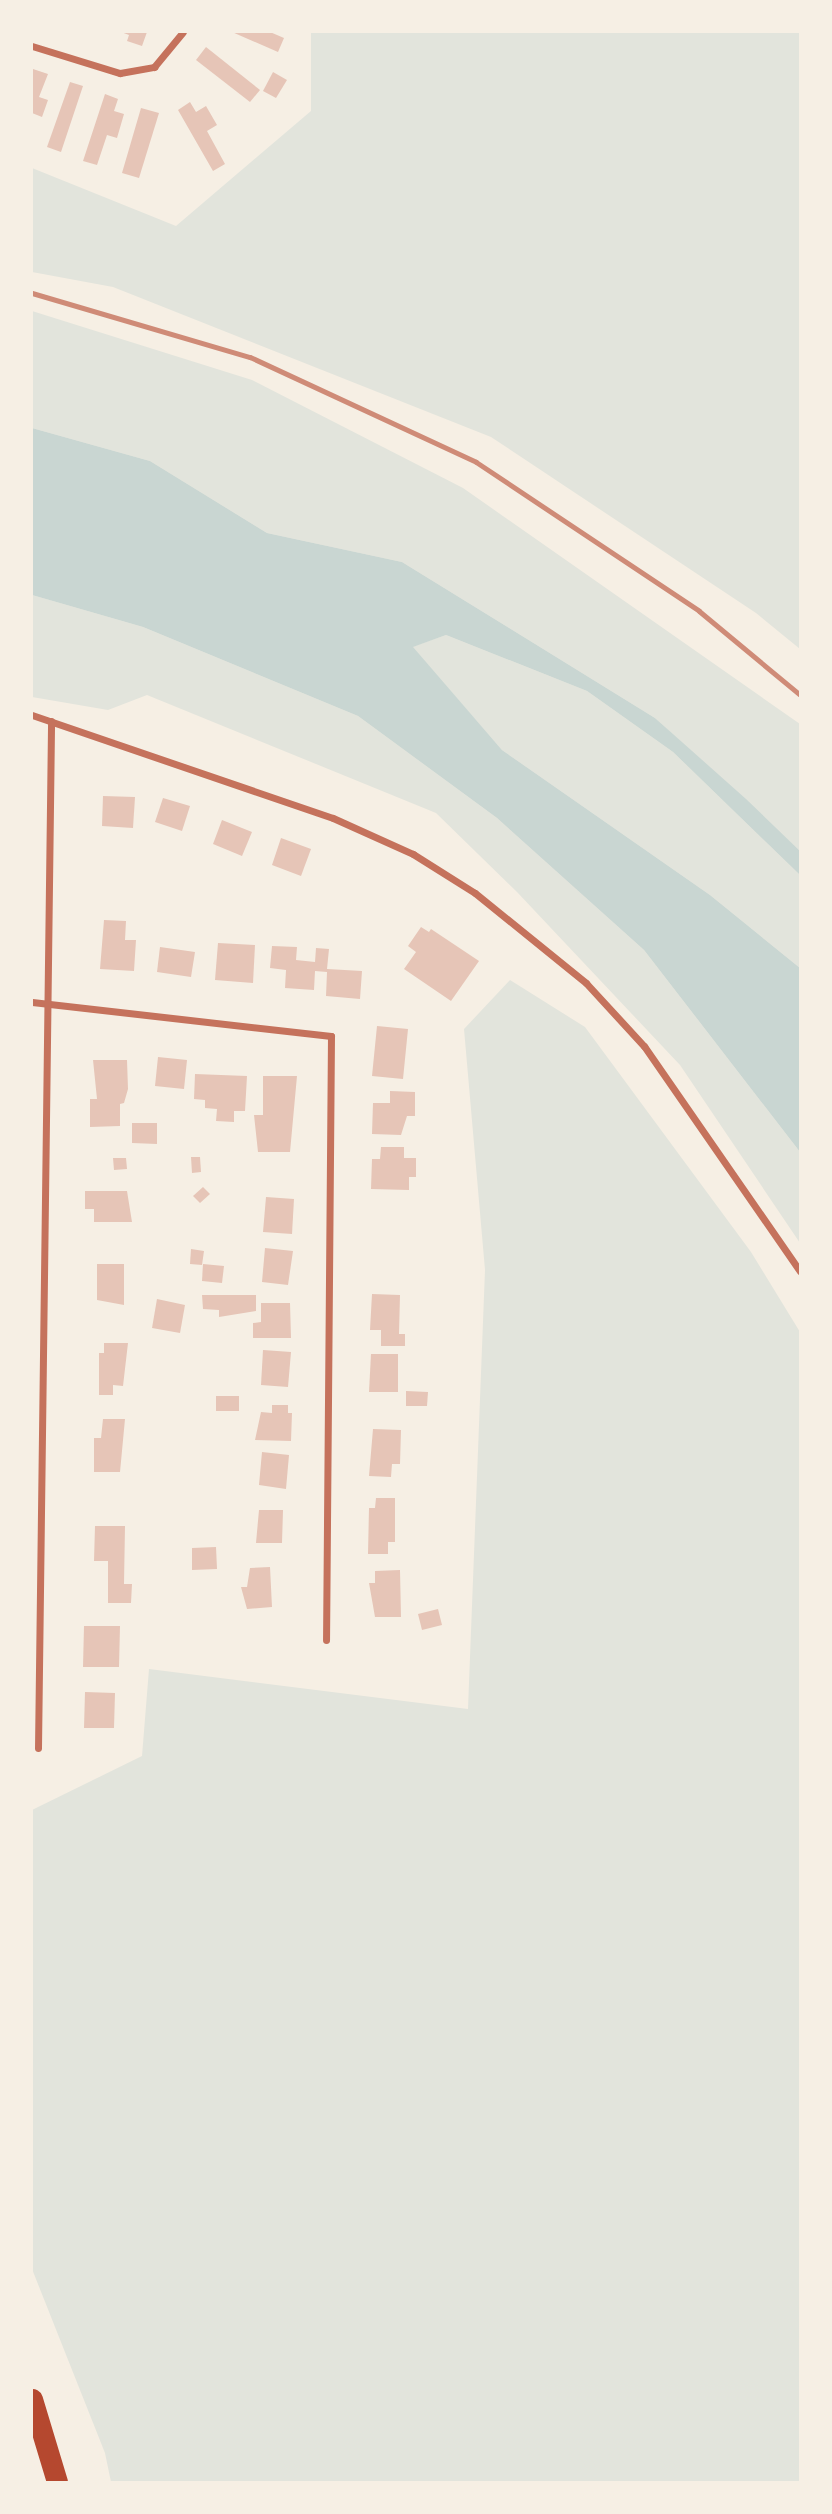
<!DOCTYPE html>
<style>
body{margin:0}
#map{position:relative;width:832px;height:2514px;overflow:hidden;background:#f6efe4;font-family:"Roboto Serif",serif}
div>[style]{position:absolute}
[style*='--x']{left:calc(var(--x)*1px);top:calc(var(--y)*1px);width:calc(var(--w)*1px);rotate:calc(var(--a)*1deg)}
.green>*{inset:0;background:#e2e4dc}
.water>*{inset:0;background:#c9d6d2}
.building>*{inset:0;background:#e6c5b7}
.minor>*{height:7px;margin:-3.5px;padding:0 3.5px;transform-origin:3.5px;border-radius:3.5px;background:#c5725c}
.motorway>*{height:21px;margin:-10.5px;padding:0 10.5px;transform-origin:10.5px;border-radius:10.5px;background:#b5482f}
.rail>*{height:5px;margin:-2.5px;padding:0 2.5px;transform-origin:2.5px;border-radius:2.5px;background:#cf8b77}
span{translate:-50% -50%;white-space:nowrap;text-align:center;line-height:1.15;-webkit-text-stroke:6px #f6efe4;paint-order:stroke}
.frame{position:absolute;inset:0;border:33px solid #f6efe4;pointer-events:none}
</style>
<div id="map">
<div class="green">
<i style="clip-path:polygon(311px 32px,800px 32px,800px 649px,756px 613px,491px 437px,113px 287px,32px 272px,32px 168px,176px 226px,311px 111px)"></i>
<i style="clip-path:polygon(32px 311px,252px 380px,463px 488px,800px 724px,800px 851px,655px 718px,402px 562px,267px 533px,150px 461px,32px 428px)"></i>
<i style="clip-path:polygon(32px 595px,143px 627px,358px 716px,497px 818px,644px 950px,800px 1152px,800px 1243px,680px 1065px,517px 892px,436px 813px,147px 695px,108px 710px,32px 697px)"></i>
<i style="clip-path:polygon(446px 635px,587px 691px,673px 752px,800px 875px,800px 968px,710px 895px,502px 750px,412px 647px)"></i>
<i style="clip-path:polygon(510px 980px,585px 1027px,751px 1252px,800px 1332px,800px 2482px,111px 2482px,105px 2453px,32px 2269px,32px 1810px,142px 1756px,149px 1669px,468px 1709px,485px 1270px,464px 1029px)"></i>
</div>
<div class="water">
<i style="clip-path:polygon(32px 428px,150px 461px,267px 533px,402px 562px,655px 718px,746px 799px,800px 851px,800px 875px,673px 752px,587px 691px,446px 635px,413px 647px,502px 750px,710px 895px,800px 968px,800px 1152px,644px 950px,497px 818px,358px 716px,143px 627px,32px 595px)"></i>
</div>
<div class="building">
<i style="clip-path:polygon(121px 32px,147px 32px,142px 46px,127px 41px,129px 35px)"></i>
<i style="clip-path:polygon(232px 32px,270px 32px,284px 38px,278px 52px)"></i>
<i style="clip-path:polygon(206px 47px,260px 90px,250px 102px,196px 60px)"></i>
<i style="clip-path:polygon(33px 69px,48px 74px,39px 97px,48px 100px,42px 117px,32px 113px)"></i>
<i style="clip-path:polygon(273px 72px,287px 80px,276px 98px,263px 91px)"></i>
<i style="clip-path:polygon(70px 82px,83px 86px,61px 152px,47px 147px)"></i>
<i style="clip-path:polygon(105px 94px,118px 99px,114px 111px,124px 114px,117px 138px,107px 135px,97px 165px,83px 161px)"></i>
<i style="clip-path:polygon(190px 102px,196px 112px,206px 106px,217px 125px,207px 131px,225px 164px,213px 171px,178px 110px)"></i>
<i style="clip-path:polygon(141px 108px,159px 113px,139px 178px,122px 173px)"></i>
<i style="clip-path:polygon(103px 796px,135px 797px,133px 828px,102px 826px)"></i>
<i style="clip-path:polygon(163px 798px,190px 806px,182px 831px,155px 822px)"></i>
<i style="clip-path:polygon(222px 820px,252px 832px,242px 856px,213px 844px)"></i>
<i style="clip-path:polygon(281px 838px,311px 849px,301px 876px,272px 865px)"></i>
<i style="clip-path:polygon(104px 920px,126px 921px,125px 940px,136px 940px,134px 971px,100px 969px)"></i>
<i style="clip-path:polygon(421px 927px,429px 932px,431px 929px,479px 961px,451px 1001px,404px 969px,416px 952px,408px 946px)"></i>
<i style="clip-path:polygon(218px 943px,255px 945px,253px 983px,215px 980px)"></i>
<i style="clip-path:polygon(272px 946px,297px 947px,296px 960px,315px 962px,316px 948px,329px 949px,327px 969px,362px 971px,360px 999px,326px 996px,327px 972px,315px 971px,314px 990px,285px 988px,286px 970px,270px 968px)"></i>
<i style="clip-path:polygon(160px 947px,195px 952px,191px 977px,157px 972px)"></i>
<i style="clip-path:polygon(377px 1026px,408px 1029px,403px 1079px,372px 1076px)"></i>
<i style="clip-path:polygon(158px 1057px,187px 1060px,184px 1089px,155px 1086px)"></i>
<i style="clip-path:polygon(93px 1060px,127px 1060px,128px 1089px,124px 1103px,120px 1104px,120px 1126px,90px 1127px,90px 1099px,97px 1099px)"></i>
<i style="clip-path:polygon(195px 1074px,247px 1076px,245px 1111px,234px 1111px,234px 1122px,216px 1121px,217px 1109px,205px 1108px,205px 1100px,194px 1099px)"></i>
<i style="clip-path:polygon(263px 1076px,297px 1076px,290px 1152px,258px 1152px,254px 1115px,263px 1115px)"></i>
<i style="clip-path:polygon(390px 1091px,415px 1092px,415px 1116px,407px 1116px,401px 1135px,372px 1134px,373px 1103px,390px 1103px)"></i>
<i style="clip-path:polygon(132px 1123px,157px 1123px,157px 1144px,132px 1143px)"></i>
<i style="clip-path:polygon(381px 1147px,404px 1147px,404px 1158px,416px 1158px,416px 1177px,409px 1177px,409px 1190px,371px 1189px,372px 1159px,380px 1159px)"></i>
<i style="clip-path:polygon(191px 1157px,200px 1157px,201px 1172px,192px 1173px)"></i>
<i style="clip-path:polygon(113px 1158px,126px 1158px,127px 1169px,114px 1170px)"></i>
<i style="clip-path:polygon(203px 1187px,210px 1194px,200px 1203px,193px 1196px)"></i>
<i style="clip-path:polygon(85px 1191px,127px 1191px,132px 1222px,94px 1222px,94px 1209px,85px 1209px)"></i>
<i style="clip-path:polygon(266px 1197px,294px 1199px,292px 1234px,263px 1232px)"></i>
<i style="clip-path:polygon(265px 1248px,293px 1251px,288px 1285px,262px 1282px)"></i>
<i style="clip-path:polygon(191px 1249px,204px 1251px,202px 1265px,190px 1264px)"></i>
<i style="clip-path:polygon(97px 1264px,124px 1264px,124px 1305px,97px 1300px)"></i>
<i style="clip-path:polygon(203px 1264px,224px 1266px,222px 1283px,202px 1281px)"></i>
<i style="clip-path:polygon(372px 1294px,400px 1295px,399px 1334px,405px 1334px,405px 1346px,381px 1346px,381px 1330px,370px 1330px)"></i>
<i style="clip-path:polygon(202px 1295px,256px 1295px,256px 1311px,219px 1317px,219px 1310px,203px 1309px)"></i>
<i style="clip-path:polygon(157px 1299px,185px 1305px,180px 1333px,152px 1328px)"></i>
<i style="clip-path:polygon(261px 1303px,290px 1303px,291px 1338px,253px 1338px,253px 1323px,261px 1322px)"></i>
<i style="clip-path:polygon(104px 1343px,128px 1343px,123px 1386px,113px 1385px,113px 1395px,99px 1395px,99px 1353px,104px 1353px)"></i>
<i style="clip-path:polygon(263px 1350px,291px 1352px,288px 1387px,261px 1385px)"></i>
<i style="clip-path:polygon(371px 1354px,398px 1354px,398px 1392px,369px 1392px)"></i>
<i style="clip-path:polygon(406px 1391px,428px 1392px,427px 1406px,406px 1406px)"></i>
<i style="clip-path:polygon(216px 1396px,239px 1396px,239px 1411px,216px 1411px)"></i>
<i style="clip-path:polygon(272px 1405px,288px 1405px,288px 1413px,292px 1413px,291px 1441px,255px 1440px,261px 1412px,272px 1413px)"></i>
<i style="clip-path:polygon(103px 1419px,125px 1419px,120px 1472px,94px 1472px,94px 1438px,101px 1438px)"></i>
<i style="clip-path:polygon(373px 1429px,401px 1430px,400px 1464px,392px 1464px,391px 1477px,369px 1476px)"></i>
<i style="clip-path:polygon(262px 1452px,289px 1455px,286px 1489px,259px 1485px)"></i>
<i style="clip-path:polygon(376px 1498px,395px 1498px,395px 1542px,388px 1542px,388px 1554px,368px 1554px,369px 1508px,375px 1508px)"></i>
<i style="clip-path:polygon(259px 1510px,283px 1510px,282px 1543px,256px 1543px)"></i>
<i style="clip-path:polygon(95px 1526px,125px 1526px,124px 1584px,132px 1584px,131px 1603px,108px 1603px,108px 1561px,94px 1561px)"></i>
<i style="clip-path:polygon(216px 1547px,217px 1569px,192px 1570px,192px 1548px)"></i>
<i style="clip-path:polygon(270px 1567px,272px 1607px,247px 1609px,241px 1587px,247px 1587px,250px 1568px)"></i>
<i style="clip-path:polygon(400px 1570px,401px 1617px,375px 1617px,369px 1583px,375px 1583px,375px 1571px)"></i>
<i style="clip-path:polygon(438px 1609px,442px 1625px,422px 1630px,418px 1614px)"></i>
<i style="clip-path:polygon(84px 1626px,120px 1626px,119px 1667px,83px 1667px)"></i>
<i style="clip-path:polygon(85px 1692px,115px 1693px,114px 1728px,84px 1728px)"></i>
</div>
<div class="minor">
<i style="--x:32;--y:46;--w:92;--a:17.1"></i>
<i style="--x:120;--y:73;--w:35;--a:-10"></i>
<i style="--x:154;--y:67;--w:45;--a:-50.4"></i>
<i style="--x:32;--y:715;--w:318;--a:18.9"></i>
<i style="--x:333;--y:818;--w:88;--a:24.2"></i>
<i style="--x:413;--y:854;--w:73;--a:32.2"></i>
<i style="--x:475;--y:893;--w:143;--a:39"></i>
<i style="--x:586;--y:983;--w:86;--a:47.4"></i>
<i style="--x:644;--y:1046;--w:274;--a:55.3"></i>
<i style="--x:32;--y:1002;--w:301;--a:6.5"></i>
<i style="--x:331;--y:1036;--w:604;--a:90.47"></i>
<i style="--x:38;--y:1748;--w:1027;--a:-89.27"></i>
</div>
<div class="motorway">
<i style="--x:32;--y:2399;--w:87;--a:73.2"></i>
</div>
<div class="rail">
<i style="--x:32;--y:293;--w:227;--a:16.4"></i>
<i style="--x:250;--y:357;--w:249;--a:24.9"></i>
<i style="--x:476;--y:462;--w:268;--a:33.7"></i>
<i style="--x:699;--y:611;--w:131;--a:39.7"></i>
</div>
<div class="frame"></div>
</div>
